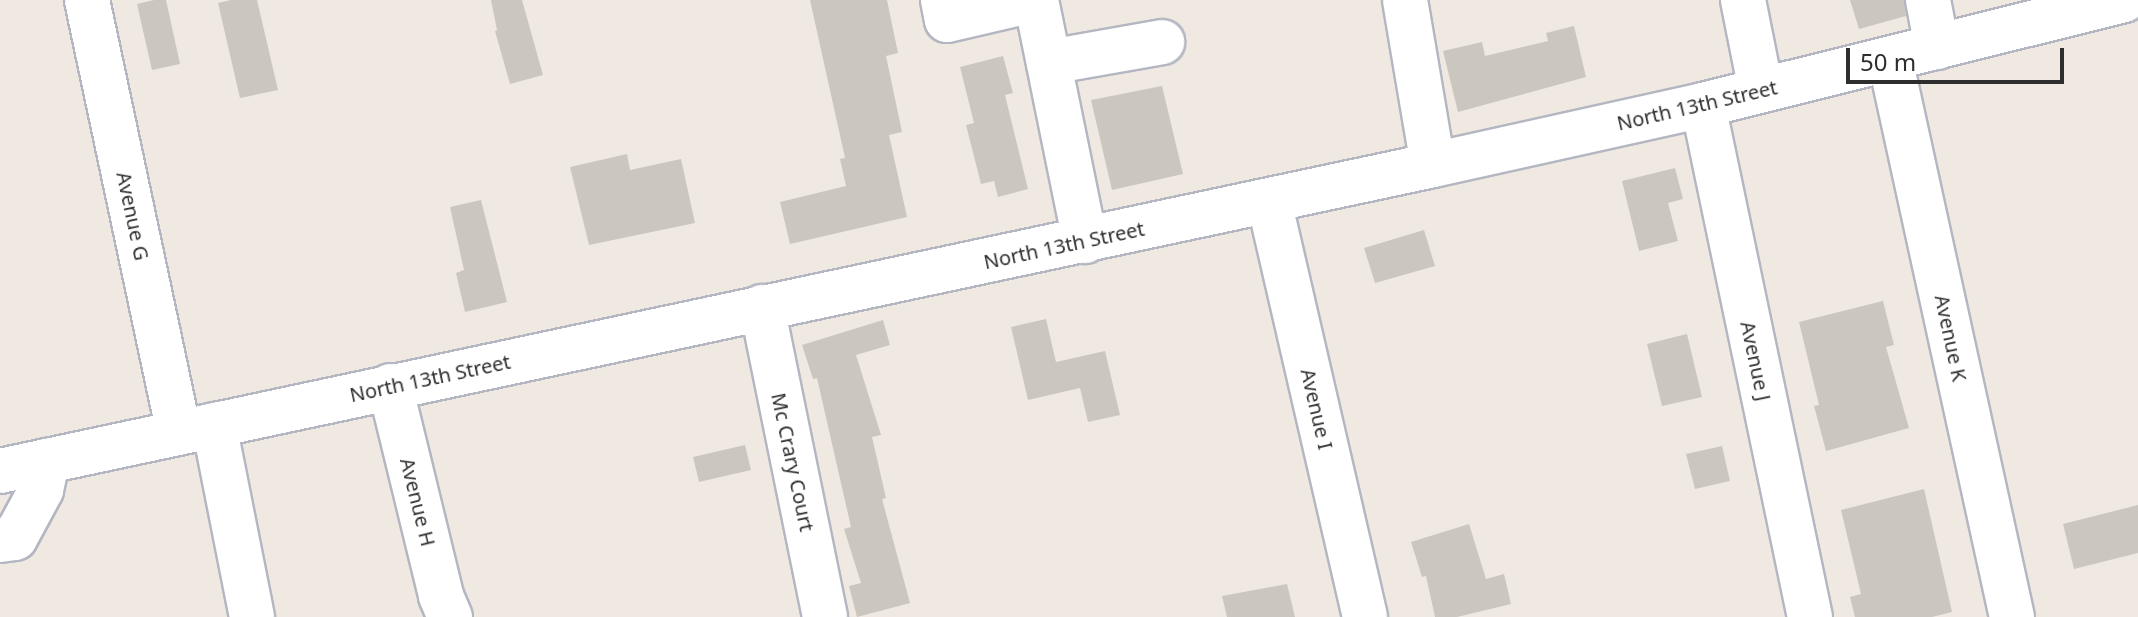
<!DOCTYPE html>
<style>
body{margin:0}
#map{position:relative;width:2138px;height:617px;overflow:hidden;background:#efe9e1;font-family:"Noto Sans",sans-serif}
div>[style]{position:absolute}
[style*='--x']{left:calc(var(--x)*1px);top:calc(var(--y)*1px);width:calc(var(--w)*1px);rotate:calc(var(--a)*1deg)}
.building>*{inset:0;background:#cbc7bf}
.roads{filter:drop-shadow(2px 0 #b4b7c1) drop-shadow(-2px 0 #b4b7c1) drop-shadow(0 2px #b4b7c1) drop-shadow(0 -2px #b4b7c1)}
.minor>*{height:44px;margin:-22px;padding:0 22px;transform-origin:22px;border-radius:22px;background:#fff}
span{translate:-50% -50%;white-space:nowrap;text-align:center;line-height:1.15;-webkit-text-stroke:6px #fff;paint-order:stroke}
.street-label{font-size:20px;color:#2e2e2e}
.scale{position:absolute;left:1846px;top:48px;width:218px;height:36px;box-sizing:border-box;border:4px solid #2e2e2e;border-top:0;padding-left:10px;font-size:24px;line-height:28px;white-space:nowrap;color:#2e2e2e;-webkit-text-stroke:6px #fff;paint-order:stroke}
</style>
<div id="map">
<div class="building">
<i style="clip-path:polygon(154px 0,166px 0,180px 64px,152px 70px,137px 4px)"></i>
<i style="clip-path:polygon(231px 0,257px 0,278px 90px,240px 98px,218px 3px)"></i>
<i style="clip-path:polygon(491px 0,522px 0,543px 75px,510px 84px,495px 31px,497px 30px)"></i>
<i style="clip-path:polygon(810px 0,887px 0,898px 53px,886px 56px,902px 132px,889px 135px,907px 217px,790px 244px,780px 202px,846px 186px,840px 159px,845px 158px)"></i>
<i style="clip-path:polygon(1850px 0,1904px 0,1906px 16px,1859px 29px)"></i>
<i style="clip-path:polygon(1574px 26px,1586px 77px,1458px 112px,1443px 51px,1482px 42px,1485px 56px,1548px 41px,1546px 33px)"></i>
<i style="clip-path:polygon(1003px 56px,1013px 93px,1005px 95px,1028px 189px,998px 197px,994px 181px,981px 184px,966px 125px,974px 123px,960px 67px)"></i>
<i style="clip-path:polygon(1162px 86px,1183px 174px,1112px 190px,1091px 100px)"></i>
<i style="clip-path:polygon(627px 154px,630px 170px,681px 159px,695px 223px,589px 245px,570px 167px)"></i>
<i style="clip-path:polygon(1675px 168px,1683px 199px,1668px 203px,1678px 241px,1639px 251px,1622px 181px)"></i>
<i style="clip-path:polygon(481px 200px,507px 302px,465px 312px,456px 273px,464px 270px,450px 207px)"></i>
<i style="clip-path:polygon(1424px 230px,1435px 266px,1375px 283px,1364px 248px)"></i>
<i style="clip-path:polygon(1883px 301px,1894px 345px,1886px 347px,1909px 428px,1826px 451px,1814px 406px,1819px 405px,1799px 322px)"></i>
<i style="clip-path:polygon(1046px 319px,1056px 362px,1105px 351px,1120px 415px,1088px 422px,1080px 388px,1028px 400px,1011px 327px)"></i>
<i style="clip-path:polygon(883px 320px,890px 345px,856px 355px,881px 435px,872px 437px,886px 498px,882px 499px,910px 603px,857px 617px,849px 586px,861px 583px,844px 529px,851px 527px,817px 378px,813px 379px,802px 345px)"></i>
<i style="clip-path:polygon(1687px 334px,1702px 397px,1662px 406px,1647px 344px)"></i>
<i style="clip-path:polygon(745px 445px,751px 470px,699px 482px,693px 457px)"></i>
<i style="clip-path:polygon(1722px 446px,1730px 481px,1695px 489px,1686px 454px)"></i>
<i style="clip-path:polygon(1924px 489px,1952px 612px,1932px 617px,1855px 617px,1850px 597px,1861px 594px,1841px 510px)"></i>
<i style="clip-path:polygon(2138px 505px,2138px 553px,2074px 569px,2063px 524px)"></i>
<i style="clip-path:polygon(1469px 524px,1486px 579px,1504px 574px,1511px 604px,1457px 617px,1435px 617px,1426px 576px,1422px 577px,1411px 542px)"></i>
<i style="clip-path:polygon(1287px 584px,1295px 617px,1227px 617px,1222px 596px)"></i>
</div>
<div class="roads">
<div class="minor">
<i style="--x:87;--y:0;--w:442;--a:78"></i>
<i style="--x:943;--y:0;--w:20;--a:79"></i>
<i style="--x:947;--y:20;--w:88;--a:-13.1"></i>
<i style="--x:1036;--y:0;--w:246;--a:78.5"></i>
<i style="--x:1405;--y:0;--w:167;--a:80.4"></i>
<i style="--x:1743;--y:0;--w:92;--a:78.7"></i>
<i style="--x:1928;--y:0;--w:48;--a:79.2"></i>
<i style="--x:1890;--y:59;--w:571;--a:77.67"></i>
<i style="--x:1049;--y:62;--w:115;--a:-10"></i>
<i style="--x:1703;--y:105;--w:523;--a:78.2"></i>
<i style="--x:1269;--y:201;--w:427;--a:77"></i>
<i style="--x:762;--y:307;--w:316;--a:78.5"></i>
<i style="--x:390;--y:386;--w:216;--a:76.3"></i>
<i style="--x:441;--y:596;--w:23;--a:67"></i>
<i style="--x:214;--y:425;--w:196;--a:78.8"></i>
<i style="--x:0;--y:471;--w:1465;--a:-12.05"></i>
<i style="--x:1433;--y:165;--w:277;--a:-12.5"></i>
<i style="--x:1703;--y:105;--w:434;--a:-14"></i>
<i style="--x:0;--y:540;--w:15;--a:-8"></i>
<i style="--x:15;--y:538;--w:55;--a:-61.6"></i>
<i style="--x:41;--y:490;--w:30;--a:-78"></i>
</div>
</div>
<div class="street-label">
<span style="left:1697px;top:105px;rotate:-13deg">North 13th Street</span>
<span style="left:133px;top:216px;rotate:78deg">Avenue G</span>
<span style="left:1064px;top:245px;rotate:-12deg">North 13th Street</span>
<span style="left:1951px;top:338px;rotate:78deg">Avenue K</span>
<span style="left:1756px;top:361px;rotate:78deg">Avenue J</span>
<span style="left:430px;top:378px;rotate:-12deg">North 13th Street</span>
<span style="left:1317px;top:409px;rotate:77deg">Avenue I</span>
<span style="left:793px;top:462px;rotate:78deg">Mc Crary Court</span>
<span style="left:418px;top:502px;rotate:76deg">Avenue H</span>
</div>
<div class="scale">50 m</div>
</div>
